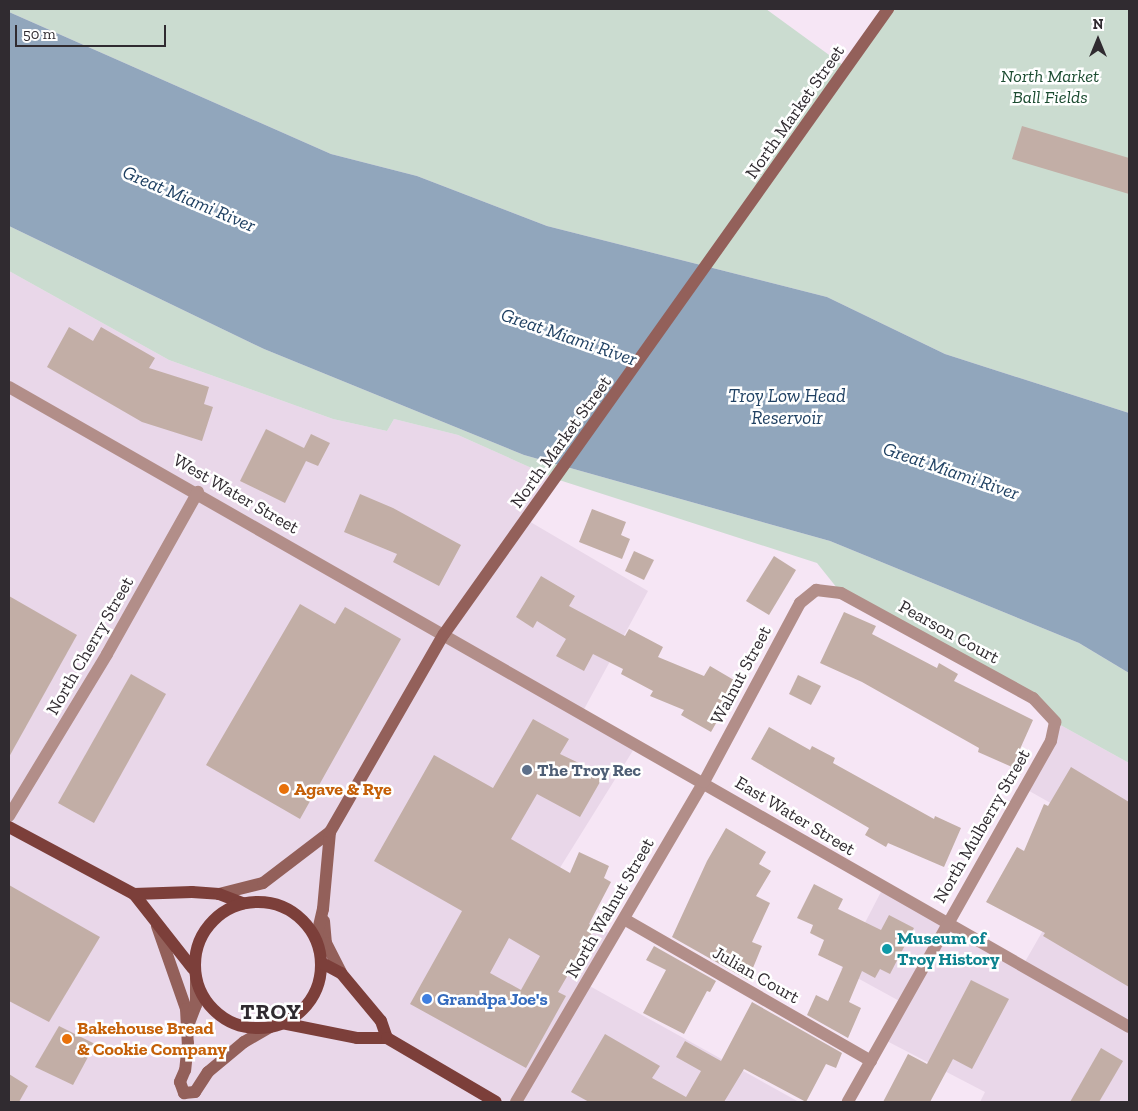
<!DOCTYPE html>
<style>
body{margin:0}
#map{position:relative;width:1138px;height:1111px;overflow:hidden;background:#f6e6f5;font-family:"Zilla Slab",serif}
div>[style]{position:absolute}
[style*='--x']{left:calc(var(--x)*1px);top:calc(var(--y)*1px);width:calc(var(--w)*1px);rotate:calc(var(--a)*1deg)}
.commercial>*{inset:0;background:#e9d7e9}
.green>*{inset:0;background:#cbdcd0}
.water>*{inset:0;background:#91a6bc}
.building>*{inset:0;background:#c2aea6}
.street>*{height:12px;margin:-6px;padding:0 6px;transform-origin:6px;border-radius:6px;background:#b28e89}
.secondary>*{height:12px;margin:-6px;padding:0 6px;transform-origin:6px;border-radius:6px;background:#93605a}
.primary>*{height:12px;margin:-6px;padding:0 6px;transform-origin:6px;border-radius:6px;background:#7c3f3a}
.primary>.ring{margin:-6px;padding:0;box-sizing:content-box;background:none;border:12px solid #7c3f3a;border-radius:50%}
.dots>*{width:14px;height:14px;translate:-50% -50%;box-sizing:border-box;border:2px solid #fff;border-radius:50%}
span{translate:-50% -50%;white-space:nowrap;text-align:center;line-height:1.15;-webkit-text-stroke:5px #fff;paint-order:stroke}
.park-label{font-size:18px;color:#1c4c31;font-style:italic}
.street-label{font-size:18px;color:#302b30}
.service-label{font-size:18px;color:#4e5e75;font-weight:700}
.left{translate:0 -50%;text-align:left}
.food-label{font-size:18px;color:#c56008;font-weight:700}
.culture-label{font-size:18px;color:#0d838f;font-weight:700}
.shop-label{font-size:18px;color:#366cbe;font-weight:700}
.water-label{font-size:19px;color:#1f4062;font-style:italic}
.district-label{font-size:22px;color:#302b30;font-weight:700;letter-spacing:1px}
.frame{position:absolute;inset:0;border:10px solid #302b30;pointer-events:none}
.north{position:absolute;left:1073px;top:15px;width:50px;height:50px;-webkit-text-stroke:4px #fff;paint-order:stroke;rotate:0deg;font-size:14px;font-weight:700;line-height:20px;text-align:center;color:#302b30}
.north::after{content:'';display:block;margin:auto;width:18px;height:22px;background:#302b30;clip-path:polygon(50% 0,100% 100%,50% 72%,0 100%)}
.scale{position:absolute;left:15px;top:25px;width:151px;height:22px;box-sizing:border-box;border:2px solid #302b30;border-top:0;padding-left:6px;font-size:15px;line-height:18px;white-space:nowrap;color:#302b30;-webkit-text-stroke:4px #fff;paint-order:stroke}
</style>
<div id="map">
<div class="commercial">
<i style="clip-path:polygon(9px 271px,169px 360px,333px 419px,387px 431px,394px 419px,458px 435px,556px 479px,527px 520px,648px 591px,582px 713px,637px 744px,543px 895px,614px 936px,586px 984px,799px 1102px,9px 1102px)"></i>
<i style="clip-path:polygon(1055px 722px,1129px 763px,1129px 1102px,980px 1102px,985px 1092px,883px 1039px,903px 1003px,841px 969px,883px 888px,1022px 967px,1100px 831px,1024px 788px)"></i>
</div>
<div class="green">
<i style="clip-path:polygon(9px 9px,766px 9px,847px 68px,888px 9px,1129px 9px,1129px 413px,945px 354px,827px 297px,547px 226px,417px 176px,331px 154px,9px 12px)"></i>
<i style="clip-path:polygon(9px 226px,264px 349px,524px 455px,830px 541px,1079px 643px,1129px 673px,1129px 763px,1055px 722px,1033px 698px,841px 593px,817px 563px,556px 479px,458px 435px,394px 419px,387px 431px,333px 419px,169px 360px,9px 271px)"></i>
</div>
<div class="water">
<i style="clip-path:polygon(9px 12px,331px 154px,417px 176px,547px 226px,827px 297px,945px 354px,1129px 413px,1129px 673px,1079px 643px,830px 541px,524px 455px,264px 349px,9px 226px)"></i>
</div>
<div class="building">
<i style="clip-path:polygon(1022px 126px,1129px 158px,1129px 194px,1012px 159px)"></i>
<i style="clip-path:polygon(69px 327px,93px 341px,101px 327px,155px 358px,149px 368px,209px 387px,204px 404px,213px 407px,202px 441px,142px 422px,47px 367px)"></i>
<i style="clip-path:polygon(266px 429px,304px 448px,311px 434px,330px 443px,318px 466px,306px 461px,285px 503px,240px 481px)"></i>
<i style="clip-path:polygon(360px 494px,393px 508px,461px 545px,439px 586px,393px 562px,397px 554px,344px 532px)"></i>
<i style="clip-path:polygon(592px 509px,626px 522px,621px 535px,630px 539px,622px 559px,579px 542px)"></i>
<i style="clip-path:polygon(634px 551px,654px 560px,644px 580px,625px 571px)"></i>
<i style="clip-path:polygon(774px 556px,796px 570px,769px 615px,746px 601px)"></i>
<i style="clip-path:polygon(541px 576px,575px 596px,569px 606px,625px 636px,629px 629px,663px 647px,658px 657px,704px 676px,710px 666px,739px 683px,711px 732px,681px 715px,684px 710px,650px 696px,653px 691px,621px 674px,623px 669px,593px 654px,584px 671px,556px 656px,566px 639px,537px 621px,533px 628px,516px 617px)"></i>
<i style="clip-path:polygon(9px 596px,77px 635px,9px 757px)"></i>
<i style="clip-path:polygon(300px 604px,335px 624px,345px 607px,401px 639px,300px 819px,206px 765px)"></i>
<i style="clip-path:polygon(844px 612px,876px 626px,872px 634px,937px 668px,939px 663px,958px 674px,954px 681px,1033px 720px,1012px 767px,978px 752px,979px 748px,862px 682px,820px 663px)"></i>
<i style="clip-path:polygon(131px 674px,166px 694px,94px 823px,58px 803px)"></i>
<i style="clip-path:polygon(798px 675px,821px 686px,811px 705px,789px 694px)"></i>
<i style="clip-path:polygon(evenodd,533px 719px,569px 739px,560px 754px,604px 775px,580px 817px,537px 794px,511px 839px,570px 873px,579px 852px,609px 866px,604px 878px,611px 882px,589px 924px,595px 928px,558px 992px,566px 996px,526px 1068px,410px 1004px,462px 911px,374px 861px,434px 755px,493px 788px,533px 719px,509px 938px,540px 956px,521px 990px,490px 973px,509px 938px)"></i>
<i style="clip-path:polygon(769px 727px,810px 750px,812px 746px,835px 758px,833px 763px,934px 819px,935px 816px,961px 828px,944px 867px,888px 843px,886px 847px,865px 835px,869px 828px,751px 759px)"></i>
<i style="clip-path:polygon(1071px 767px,1129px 802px,1129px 987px,1043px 936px,1045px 933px,986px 902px,1017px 847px,1024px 851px,1044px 804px,1048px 806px)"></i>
<i style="clip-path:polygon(726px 828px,766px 852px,759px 864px,771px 871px,756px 896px,770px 903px,752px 942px,762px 946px,748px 980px,672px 937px,707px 861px)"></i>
<i style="clip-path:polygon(814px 884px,843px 899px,838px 909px,881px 930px,889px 915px,914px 928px,890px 974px,880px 969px,875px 978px,862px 971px,849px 1002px,861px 1008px,848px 1038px,807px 1015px,816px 995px,828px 1001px,843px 967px,818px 955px,824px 940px,810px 933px,813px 925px,797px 918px)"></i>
<i style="clip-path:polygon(9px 885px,100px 937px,49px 1022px,9px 1001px)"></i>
<i style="clip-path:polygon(654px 946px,716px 981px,710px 992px,707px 991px,684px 1034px,643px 1013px,666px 970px,646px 960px)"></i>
<i style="clip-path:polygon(971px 980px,1009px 999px,972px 1069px,953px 1059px,930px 1102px,883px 1102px,908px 1054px,927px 1064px)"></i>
<i style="clip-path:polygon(752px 1002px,842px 1053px,836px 1068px,826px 1064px,806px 1102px,744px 1069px,724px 1102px,589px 1102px,571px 1092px,605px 1034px,660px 1066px,652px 1078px,686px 1097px,701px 1071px,676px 1057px,685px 1041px,721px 1061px)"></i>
<i style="clip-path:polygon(59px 1026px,95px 1044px,73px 1085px,35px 1067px)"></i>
<i style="clip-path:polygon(1101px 1048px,1123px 1061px,1099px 1102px,1070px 1102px)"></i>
<i style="clip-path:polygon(9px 1074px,28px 1086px,19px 1102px,9px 1102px)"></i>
</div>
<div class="street">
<i style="--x:9;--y:387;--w:1290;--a:29.74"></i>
<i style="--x:9;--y:816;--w:189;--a:-58.8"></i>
<i style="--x:107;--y:654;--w:186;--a:-60.7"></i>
<i style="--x:624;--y:919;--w:285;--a:29.9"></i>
<i style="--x:516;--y:1102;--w:371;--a:-59.6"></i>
<i style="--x:704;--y:782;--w:203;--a:-61.8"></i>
<i style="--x:800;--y:603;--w:21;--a:-39"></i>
<i style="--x:816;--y:590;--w:25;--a:7"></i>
<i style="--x:841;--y:593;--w:219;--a:28.7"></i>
<i style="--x:1033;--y:698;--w:33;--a:47"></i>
<i style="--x:1055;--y:722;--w:19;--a:102"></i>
<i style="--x:1051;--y:741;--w:414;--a:119.4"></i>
</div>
<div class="secondary">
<i style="--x:219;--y:894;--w:45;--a:-14"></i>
<i style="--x:263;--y:883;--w:84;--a:-37.3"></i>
<i style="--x:324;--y:921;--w:22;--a:85"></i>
<i style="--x:326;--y:943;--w:34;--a:63"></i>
<i style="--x:157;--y:926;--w:88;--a:70.7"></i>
<i style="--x:186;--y:1009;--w:34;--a:87"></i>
<i style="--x:188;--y:1043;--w:27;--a:96"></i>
<i style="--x:185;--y:1070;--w:13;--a:113"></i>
<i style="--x:180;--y:1082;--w:12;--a:70"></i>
<i style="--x:316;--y:939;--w:31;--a:-77"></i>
<i style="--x:323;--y:909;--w:77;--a:-84.8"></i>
<i style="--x:330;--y:832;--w:228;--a:-60.1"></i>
<i style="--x:444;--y:634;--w:767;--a:-54.61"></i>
<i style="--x:189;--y:1023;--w:19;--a:-69"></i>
<i style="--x:196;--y:1005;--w:27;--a:-90"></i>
<i style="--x:184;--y:1093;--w:11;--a:-5"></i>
<i style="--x:195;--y:1092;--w:24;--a:-57"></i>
<i style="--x:208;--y:1072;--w:47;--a:-39.8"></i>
<i style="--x:244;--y:1042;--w:30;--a:-30"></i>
</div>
<div class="primary">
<i style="--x:9;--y:827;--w:142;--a:28.2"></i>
<i style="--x:134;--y:894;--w:95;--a:51.8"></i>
<i style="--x:134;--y:894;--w:58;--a:-2"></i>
<i style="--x:192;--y:892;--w:27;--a:4"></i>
<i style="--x:219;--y:894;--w:26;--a:21"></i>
<i class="ring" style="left:195px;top:902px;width:114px;height:114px"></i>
<i style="--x:322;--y:963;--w:21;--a:28"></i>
<i style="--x:341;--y:973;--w:62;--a:50.2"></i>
<i style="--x:381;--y:1021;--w:18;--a:71"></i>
<i style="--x:282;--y:1023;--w:76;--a:11.3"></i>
<i style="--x:357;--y:1038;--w:30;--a:0"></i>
<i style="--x:387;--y:1038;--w:126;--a:30.4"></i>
</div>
<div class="dots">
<i style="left:527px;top:770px;background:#5c6f8a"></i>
<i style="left:284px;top:789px;background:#e8710a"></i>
<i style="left:887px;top:949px;background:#0f9aa8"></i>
<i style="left:427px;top:999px;background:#3f7fe0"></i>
<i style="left:67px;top:1039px;background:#e8710a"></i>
</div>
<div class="park-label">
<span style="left:1050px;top:87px">North Market<br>Ball Fields</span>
</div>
<div class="street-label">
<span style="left:795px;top:112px;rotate:-55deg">North Market Street</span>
<span style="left:561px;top:442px;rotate:-54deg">North Market Street</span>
<span style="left:236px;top:494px;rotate:30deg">West Water Street</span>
<span style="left:949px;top:632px;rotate:29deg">Pearson Court</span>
<span style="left:90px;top:646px;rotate:-60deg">North Cherry Street</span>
<span style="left:741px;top:675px;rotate:-62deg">Walnut Street</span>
<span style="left:795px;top:816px;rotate:31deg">East Water Street</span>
<span style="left:982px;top:826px;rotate:-60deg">North Mulberry Street</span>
<span style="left:610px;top:908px;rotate:-60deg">North Walnut Street</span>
<span style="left:756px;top:975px;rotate:30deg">Julian Court</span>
</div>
<div class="service-label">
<span class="left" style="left:537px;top:770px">The Troy Rec</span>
</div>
<div class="food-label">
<span class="left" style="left:294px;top:789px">Agave &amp; Rye</span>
<span class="left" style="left:77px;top:1039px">Bakehouse Bread<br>&amp; Cookie Company</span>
</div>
<div class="culture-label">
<span class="left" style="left:897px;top:949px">Museum of<br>Troy History</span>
</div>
<div class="shop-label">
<span class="left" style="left:437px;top:999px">Grandpa Joe's</span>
</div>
<div class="water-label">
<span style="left:189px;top:199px;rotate:23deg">Great Miami River</span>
<span style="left:569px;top:337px;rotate:19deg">Great Miami River</span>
<span style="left:787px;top:407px">Troy Low Head<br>Reservoir</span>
<span style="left:951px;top:471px;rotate:19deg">Great Miami River</span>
</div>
<div class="district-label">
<span style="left:271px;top:1012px">TROY</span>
</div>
<div class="frame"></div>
<div class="north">N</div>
<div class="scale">50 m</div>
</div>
